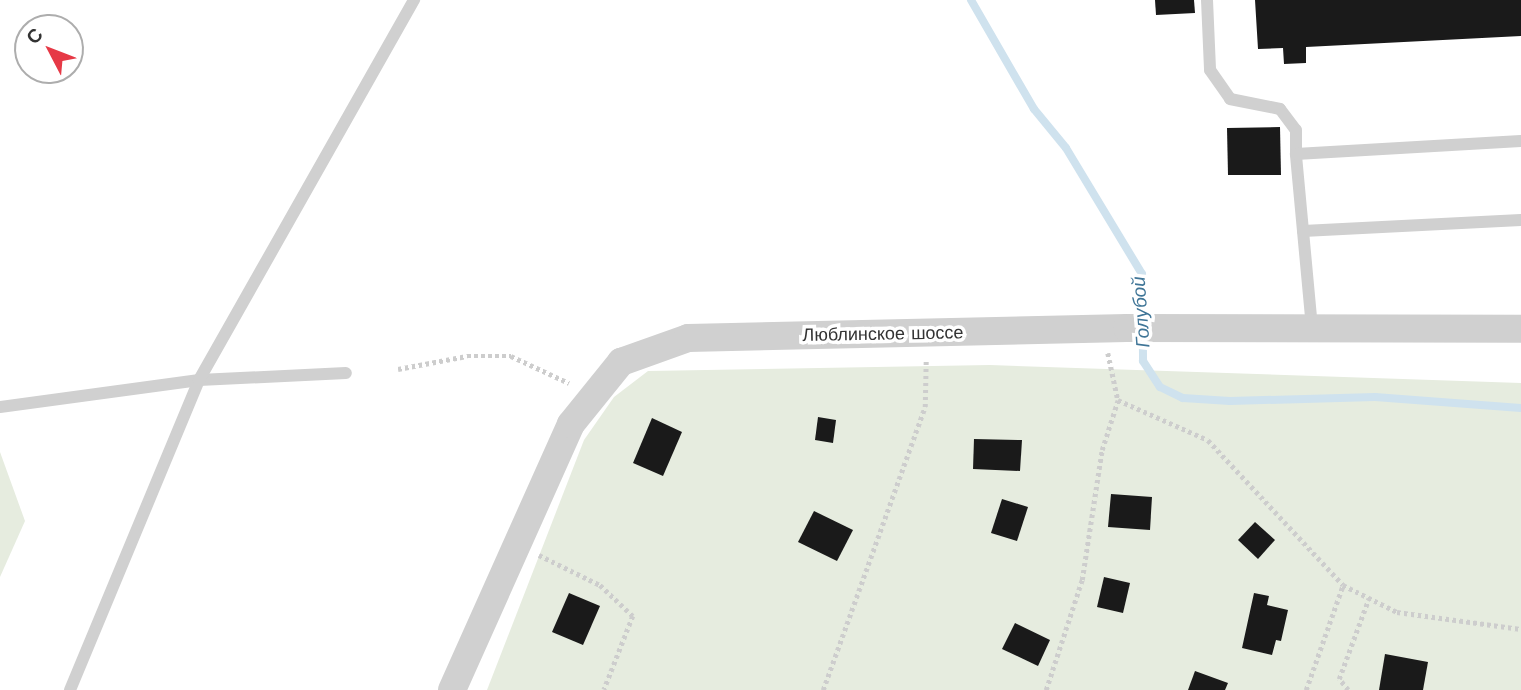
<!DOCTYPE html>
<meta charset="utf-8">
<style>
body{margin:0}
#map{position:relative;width:1521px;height:690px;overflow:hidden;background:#fff;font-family:"Work Sans",sans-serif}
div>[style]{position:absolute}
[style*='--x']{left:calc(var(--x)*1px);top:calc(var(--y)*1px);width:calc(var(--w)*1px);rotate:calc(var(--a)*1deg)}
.green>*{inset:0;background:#e6ecdf}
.stream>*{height:8px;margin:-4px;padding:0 4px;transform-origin:4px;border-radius:4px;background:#cfe2ee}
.building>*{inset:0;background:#1a1a1a}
.path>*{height:4.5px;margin-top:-2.25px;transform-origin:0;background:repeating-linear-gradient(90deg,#cdcdcd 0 3.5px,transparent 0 7px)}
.service>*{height:12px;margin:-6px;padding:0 6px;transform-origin:6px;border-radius:6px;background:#d0d0d0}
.tertiary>*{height:28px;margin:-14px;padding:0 14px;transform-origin:14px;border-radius:14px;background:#d0d0d0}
span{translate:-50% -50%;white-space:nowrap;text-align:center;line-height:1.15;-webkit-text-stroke:7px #fff;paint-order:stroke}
.street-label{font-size:18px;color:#333}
.water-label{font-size:19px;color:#3f7597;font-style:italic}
.north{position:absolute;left:14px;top:14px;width:70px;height:70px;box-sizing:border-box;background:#fff;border:2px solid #adadad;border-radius:50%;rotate:312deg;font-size:19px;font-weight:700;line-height:28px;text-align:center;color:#333}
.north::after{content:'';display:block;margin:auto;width:24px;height:32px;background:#e63946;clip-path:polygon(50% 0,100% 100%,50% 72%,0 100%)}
</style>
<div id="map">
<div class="green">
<i style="clip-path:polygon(990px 365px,1521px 383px,1521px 690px,487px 690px,584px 440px,614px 397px,648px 371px)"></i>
<i style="clip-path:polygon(0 452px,25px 521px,0 577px)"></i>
</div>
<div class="stream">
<i style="--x:971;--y:0;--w:126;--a:60"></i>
<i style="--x:1034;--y:109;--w:50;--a:50.6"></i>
<i style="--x:1066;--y:148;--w:147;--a:58.9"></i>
<i style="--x:1142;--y:274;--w:87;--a:89.3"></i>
<i style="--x:1143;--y:361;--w:31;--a:57"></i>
<i style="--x:1160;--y:387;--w:25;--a:26"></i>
<i style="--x:1183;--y:398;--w:47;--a:3.7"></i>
<i style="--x:1230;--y:401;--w:145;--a:-1.6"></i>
<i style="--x:1375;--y:397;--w:146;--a:4.3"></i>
</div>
<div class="building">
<i style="clip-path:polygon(1155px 0,1194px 0,1195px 13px,1156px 15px)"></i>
<i style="clip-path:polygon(1255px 0,1521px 0,1521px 36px,1306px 47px,1306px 63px,1284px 64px,1283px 48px,1258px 49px)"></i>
<i style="clip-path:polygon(1280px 127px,1281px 175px,1228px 175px,1227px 128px)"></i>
<i style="clip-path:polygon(818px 417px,836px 420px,833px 443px,815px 440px)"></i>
<i style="clip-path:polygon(652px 418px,682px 432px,663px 476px,633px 463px)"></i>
<i style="clip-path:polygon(974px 439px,1022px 440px,1020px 471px,973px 469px)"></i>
<i style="clip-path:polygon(1111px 494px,1152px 497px,1150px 530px,1108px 527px)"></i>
<i style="clip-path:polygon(1002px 499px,1028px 507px,1017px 541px,991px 533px)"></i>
<i style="clip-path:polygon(814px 511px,853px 530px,837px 561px,798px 542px)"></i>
<i style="clip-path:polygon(1255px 522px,1275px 540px,1258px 559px,1238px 540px)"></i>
<i style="clip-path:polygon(1104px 577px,1130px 583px,1123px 613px,1097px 607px)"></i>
<i style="clip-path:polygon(569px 593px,600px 606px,583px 645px,552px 632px)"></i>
<i style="clip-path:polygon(1254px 593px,1269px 596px,1267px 605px,1288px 610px,1281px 641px,1276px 640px,1272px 655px,1242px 648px)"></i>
<i style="clip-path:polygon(1015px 623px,1050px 640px,1038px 666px,1002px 649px)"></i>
<i style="clip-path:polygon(1385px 654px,1428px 662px,1423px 690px,1379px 690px)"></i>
<i style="clip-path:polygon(1195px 671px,1228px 683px,1225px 690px,1188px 690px)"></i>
</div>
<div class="path">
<i style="--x:1108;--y:353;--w:48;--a:78"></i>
<i style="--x:1118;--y:400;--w:98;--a:24"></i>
<i style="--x:1208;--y:440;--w:198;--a:47"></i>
<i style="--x:1343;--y:585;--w:60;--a:26.6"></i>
<i style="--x:1397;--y:612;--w:125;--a:7.8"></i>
<i style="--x:398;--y:369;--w:70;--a:-10.7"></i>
<i style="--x:467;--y:356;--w:44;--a:0"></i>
<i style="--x:511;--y:356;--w:64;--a:25"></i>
<i style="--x:539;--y:555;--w:68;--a:26.2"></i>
<i style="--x:600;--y:585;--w:45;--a:43.2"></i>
<i style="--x:633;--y:616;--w:79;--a:111.4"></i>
<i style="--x:823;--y:690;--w:301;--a:-70.2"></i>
<i style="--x:925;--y:407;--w:49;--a:-88.8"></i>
<i style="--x:1046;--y:690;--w:116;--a:-71.9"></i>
<i style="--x:1082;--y:580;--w:132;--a:-81.3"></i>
<i style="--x:1102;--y:450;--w:52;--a:-72.3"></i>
<i style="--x:1306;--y:690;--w:111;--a:-70.6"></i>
<i style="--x:1348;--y:690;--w:14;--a:-129"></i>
<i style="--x:1339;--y:679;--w:86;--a:-69.7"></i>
</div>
<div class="service">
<i style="--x:1207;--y:0;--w:70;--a:87.5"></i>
<i style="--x:1210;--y:70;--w:35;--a:55"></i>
<i style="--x:1230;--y:99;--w:51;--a:11.3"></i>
<i style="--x:1280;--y:109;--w:26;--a:53"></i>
<i style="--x:1296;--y:130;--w:24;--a:90"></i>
<i style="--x:1303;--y:231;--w:218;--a:-2.9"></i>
<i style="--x:1312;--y:328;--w:175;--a:-95.3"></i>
<i style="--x:1296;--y:154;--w:225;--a:-3.3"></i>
<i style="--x:0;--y:407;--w:201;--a:-7.7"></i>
<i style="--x:199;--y:380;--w:147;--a:-2.7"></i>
<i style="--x:70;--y:690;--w:336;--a:-67.4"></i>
<i style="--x:199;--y:380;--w:437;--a:-60.5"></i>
</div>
<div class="tertiary">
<i style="--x:452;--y:690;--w:291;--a:-65.9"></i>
<i style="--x:571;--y:424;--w:80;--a:-51.1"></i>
<i style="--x:621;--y:362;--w:71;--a:-19.7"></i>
<i style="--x:688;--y:338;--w:439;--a:-1.3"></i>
<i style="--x:1127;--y:328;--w:394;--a:0.1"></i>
</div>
<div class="street-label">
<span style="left:883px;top:334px;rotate:-1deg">Люблинское шоссе</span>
</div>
<div class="water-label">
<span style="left:1141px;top:312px;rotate:-94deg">Голубой</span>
</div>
<div class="north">С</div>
</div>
